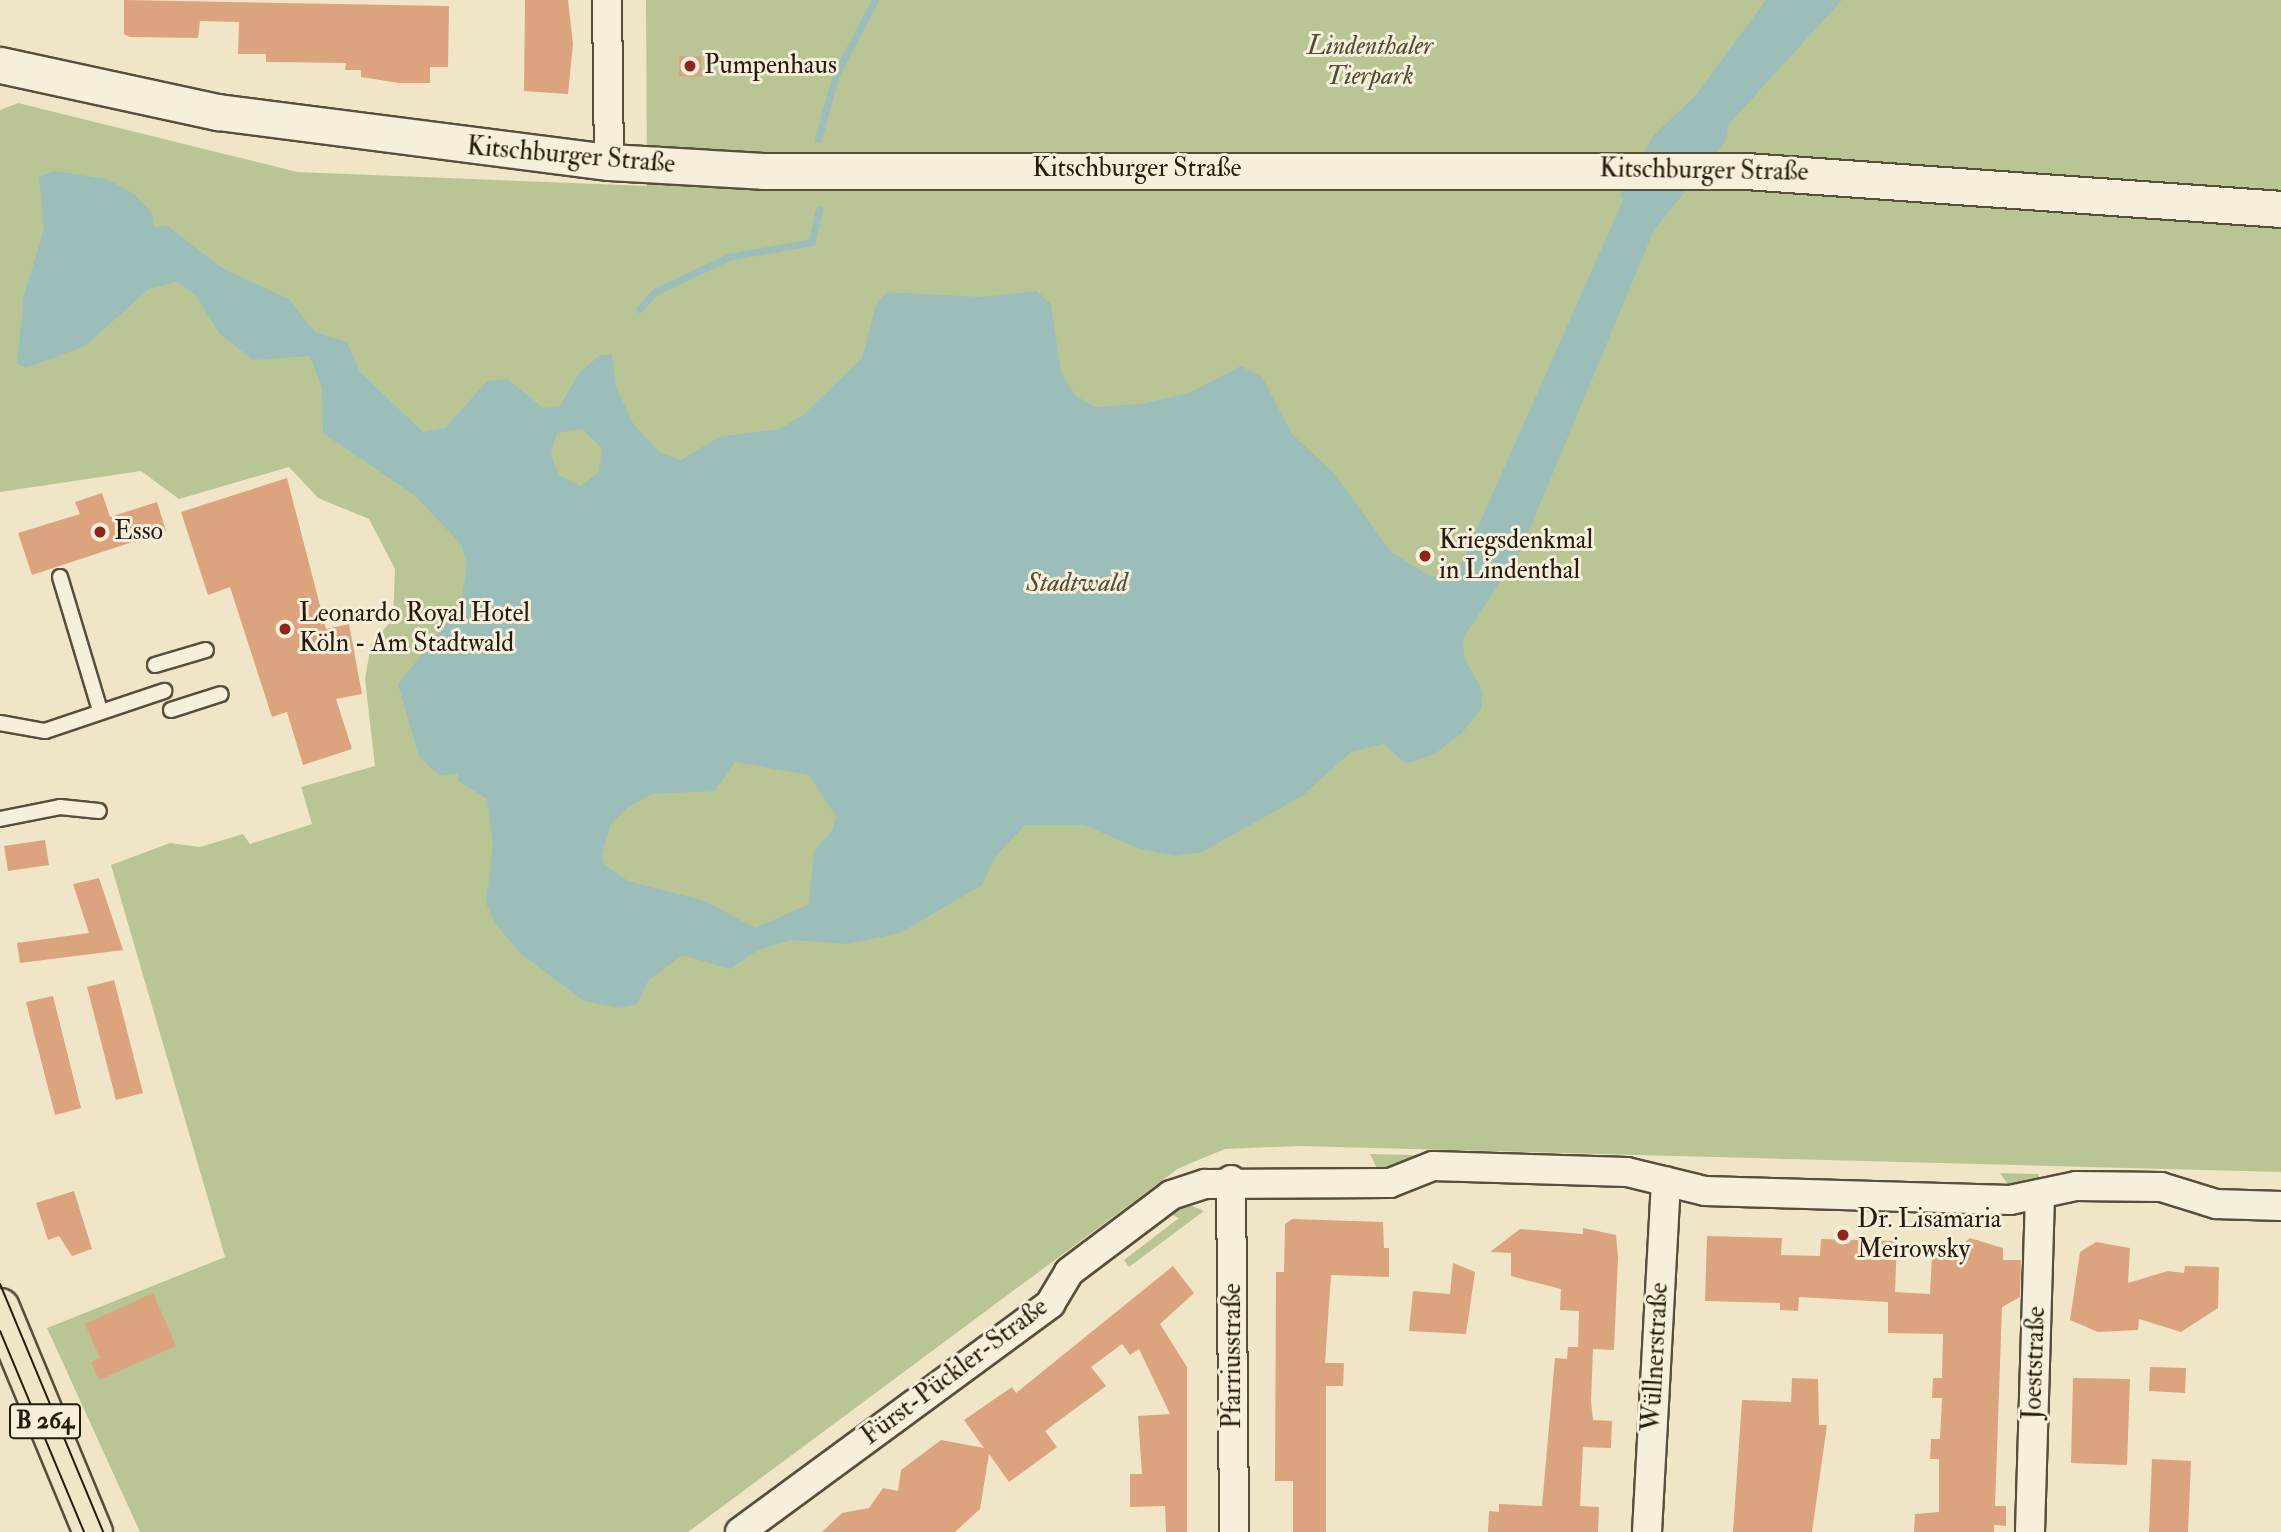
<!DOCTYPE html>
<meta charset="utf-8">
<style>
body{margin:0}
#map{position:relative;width:2281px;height:1532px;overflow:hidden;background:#f0e6c7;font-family:"IM FELL Double Pica",serif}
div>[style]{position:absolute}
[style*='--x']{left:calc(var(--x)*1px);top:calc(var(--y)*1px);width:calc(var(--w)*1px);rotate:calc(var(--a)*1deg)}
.green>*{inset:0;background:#bac596}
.water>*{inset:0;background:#9bbeba}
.stream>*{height:7px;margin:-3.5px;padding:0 3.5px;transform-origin:3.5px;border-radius:3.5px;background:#9bbeba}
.building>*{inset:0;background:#dba47e}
.roads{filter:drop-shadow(2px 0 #584e3c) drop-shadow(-2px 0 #584e3c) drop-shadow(0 2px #584e3c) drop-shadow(0 -2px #584e3c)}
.service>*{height:14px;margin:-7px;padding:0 7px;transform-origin:7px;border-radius:7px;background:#f5efdb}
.minor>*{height:28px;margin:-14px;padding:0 14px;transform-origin:14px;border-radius:14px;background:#f5efdb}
.tertiary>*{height:35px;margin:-17.5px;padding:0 17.5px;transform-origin:17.5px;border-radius:17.5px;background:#f5efdb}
.primary>*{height:38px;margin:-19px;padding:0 19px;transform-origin:19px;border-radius:19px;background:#f0e6c7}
.tram>*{height:2px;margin:-1px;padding:0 1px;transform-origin:1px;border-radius:1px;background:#261b0d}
.dots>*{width:19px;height:19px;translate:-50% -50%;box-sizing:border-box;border:4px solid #f5efdb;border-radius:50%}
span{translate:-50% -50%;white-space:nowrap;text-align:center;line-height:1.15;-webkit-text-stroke:6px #f5efdb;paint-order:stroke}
.shield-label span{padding:2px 5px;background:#f5efdb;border:2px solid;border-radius:5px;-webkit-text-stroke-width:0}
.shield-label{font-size:24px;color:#261b0d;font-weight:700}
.park-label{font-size:26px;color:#524e36;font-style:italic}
.poi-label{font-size:26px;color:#261b0d}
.left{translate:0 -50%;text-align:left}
.street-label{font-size:26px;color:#261b0d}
</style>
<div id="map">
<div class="green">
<i style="clip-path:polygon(646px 0,2281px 0,2281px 1172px,1299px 1146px,1225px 1149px,1179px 1168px,688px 1532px,140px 1532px,47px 1328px,225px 1257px,111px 865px,170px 843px,200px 847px,243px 834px,250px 844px,312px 824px,301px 787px,375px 766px,365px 679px,371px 644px,393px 619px,395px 569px,369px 519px,318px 498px,289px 467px,179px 499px,141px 471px,0 492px,0 110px,18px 103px,297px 172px,647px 186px)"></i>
<i style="clip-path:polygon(1370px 1154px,1647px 1161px,1647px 1164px,1415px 1158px,1379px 1172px)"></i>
<i style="clip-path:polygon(2000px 1173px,2038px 1174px,2040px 1180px,2011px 1189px)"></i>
<i style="clip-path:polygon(1190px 1205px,1204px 1211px,1129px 1267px,1124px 1260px,1179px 1218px,1165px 1212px)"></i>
</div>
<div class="water">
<i style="clip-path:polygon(evenodd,1766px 0,1842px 0,1728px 125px,1726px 141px,1654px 230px,1521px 550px,1463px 639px,1464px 657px,1483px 692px,1481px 709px,1462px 733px,1435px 754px,1406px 764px,1384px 744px,1351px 752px,1302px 796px,1202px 852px,1176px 856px,1140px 849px,1084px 825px,1025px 825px,995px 857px,982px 885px,900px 933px,848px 944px,791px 940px,758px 950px,730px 969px,682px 955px,648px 981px,637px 1004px,620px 1008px,584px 1001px,521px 954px,495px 923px,486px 903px,493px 845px,487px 799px,458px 781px,458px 774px,438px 775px,419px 757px,398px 684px,461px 605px,467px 564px,461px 544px,414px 495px,323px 433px,322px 388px,310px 356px,253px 360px,219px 333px,195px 294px,176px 282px,149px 289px,85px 346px,26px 368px,17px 363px,24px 295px,44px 229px,39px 177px,53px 171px,107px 179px,134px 194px,152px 213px,154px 227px,168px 226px,222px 268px,289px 299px,315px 332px,347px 342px,360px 372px,423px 432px,445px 428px,487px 381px,507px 379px,543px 408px,560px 406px,579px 373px,600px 355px,612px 355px,616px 388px,634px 425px,661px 453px,681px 460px,719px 437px,779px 429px,803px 415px,862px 358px,876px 304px,887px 292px,981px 297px,1037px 291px,1051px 304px,1061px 373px,1076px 396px,1095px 407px,1141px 404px,1189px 393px,1241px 366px,1262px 377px,1292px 434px,1334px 473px,1391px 552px,1430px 576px,1448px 576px,1460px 567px,1623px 200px,1620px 195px,1653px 136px,1695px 96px,1766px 0,582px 429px,602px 448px,599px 472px,581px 486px,559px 475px,551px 454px,557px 433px,582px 429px,1766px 0,735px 762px,809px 775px,836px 816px,832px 831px,814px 851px,809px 904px,755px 928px,705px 901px,628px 881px,604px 864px,602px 854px,611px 824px,628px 807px,652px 794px,715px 791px,735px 762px)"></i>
</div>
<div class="stream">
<i style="--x:818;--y:139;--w:67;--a:-74.5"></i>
<i style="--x:836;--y:74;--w:84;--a:-62.2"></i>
<i style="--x:639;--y:309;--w:23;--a:-47"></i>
<i style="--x:655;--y:292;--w:81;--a:-25.6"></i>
<i style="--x:728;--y:257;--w:85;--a:-10.1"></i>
<i style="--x:812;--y:242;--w:34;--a:-78"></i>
</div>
<div class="building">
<i style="clip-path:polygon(124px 0,449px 6px,448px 67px,430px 67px,430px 83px,399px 83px,361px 77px,361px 70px,345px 70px,346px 63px,266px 62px,266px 54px,238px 54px,239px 22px,200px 21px,198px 38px,130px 37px,124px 34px)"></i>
<i style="clip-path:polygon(525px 0,568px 0,573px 44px,568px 94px,524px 91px)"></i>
<i style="clip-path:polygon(679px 56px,701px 56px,702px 77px,679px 76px)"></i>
<i style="clip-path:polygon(287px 478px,326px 629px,349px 624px,362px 694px,336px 699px,352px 749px,303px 765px,287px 712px,272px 717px,230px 587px,208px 595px,181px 512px)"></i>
<i style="clip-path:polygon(102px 493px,110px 517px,157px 502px,166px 531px,32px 575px,18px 533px,80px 514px,75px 502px)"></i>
<i style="clip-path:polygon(45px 840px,49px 865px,8px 871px,4px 846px)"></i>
<i style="clip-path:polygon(99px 878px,123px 950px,20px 963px,17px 943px,89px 933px,73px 884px)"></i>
<i style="clip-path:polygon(114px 980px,143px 1093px,116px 1100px,87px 987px)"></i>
<i style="clip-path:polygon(53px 996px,81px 1108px,55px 1115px,26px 1002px)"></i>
<i style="clip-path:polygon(74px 1191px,92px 1249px,72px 1256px,59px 1236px,48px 1240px,36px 1203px)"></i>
<i style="clip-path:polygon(1292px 1219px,1383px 1222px,1384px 1248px,1389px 1248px,1389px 1277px,1331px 1275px,1325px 1363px,1344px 1363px,1343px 1386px,1326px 1386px,1326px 1532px,1293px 1532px,1293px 1481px,1275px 1481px,1276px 1272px,1284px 1272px,1285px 1224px)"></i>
<i style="clip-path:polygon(1583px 1228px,1616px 1235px,1618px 1257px,1614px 1350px,1593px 1349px,1591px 1402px,1593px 1420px,1612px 1421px,1611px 1448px,1583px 1447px,1580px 1506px,1599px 1507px,1598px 1532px,1488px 1532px,1489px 1511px,1499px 1512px,1499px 1504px,1542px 1506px,1555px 1358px,1567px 1359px,1568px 1347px,1578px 1347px,1579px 1311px,1560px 1310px,1561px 1289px,1511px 1276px,1511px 1253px,1490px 1252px,1520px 1229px,1583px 1234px)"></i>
<i style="clip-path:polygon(1707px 1236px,1782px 1238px,1781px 1255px,1820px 1256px,1821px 1239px,1897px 1241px,1895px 1292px,1930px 1294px,1932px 1254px,1944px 1254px,1945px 1246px,1959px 1247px,1970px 1238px,2003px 1248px,2003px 1260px,2021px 1260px,2020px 1297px,2002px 1307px,1995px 1506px,2006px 1506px,2006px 1526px,1994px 1525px,1994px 1532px,1914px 1532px,1915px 1514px,1939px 1512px,1939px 1459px,1930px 1459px,1931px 1439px,1940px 1439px,1942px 1398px,1932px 1398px,1933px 1378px,1942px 1378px,1943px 1334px,1888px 1333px,1888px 1302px,1799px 1297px,1798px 1311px,1780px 1310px,1780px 1303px,1705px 1301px)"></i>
<i style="clip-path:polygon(2096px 1242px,2130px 1248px,2128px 1283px,2168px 1271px,2184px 1273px,2185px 1266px,2219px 1267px,2218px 1308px,2181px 1332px,2139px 1319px,2138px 1330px,2098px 1332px,2070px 1320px,2080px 1252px)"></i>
<i style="clip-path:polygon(1453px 1263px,1475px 1272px,1466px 1334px,1409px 1331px,1413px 1291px,1450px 1294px)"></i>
<i style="clip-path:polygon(1173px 1266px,1194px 1293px,1160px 1324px,1187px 1367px,1187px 1532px,1166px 1532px,1165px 1506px,1130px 1507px,1130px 1474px,1142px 1474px,1138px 1416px,1170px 1414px,1139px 1349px,1130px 1355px,1122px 1344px,1091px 1367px,1106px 1386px,1045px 1431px,1057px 1447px,1009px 1482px,989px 1454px,980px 1509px,955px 1532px,822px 1532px,842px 1513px,869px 1508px,883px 1488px,898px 1491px,901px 1470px,941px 1440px,984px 1448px,964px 1420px,1012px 1387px,1016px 1393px)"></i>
<i style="clip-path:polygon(153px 1293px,176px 1346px,99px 1380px,91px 1362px,100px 1358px,85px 1324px)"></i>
<i style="clip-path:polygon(2150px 1367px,2186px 1368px,2185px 1393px,2149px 1391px)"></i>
<i style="clip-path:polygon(1792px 1378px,1818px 1379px,1819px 1425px,1827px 1425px,1812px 1532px,1733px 1532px,1742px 1400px,1791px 1402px)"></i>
<i style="clip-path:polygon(2073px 1378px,2130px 1379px,2127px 1465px,2071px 1463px)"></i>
<i style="clip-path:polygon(2152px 1459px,2191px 1461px,2188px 1532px,2149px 1532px)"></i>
</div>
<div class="roads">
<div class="service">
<i style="--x:60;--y:577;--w:139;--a:73.3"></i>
<i style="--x:155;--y:665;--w:53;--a:-16.4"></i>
<i style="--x:171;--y:710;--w:52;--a:-17.7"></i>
<i style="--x:0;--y:723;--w:46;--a:10.1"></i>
<i style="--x:45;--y:731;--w:126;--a:-18.6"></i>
<i style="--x:0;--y:819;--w:61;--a:-11.3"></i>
<i style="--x:60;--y:807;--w:39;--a:6"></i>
</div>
<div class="minor">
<i style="--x:607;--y:0;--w:162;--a:89.3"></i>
<i style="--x:1231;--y:1180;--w:352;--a:89.5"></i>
<i style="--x:740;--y:1532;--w:385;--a:-36.3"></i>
<i style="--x:1050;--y:1304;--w:37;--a:-59"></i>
<i style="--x:1069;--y:1272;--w:128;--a:-37"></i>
<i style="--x:1171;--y:1195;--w:36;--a:-18"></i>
<i style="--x:1205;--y:1184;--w:185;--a:-0.3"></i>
<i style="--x:1390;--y:1183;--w:46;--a:-21.6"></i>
<i style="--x:1433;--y:1166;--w:194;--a:1.8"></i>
<i style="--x:1627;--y:1172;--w:80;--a:13.7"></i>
<i style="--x:1705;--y:1191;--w:305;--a:1.7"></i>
<i style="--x:2010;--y:1200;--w:67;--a:-12"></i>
<i style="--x:2076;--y:1186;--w:85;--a:0.7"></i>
<i style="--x:2161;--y:1187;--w:58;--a:17.2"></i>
<i style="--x:2216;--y:1204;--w:65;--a:1.8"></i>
<i style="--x:1647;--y:1532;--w:351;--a:-86.9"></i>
<i style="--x:2030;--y:1532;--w:338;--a:-88.3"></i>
</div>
<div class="tertiary">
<i style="--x:0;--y:65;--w:223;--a:12.2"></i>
<i style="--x:218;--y:112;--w:394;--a:7.3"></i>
<i style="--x:609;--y:162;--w:154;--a:3.3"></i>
<i style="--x:763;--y:171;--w:983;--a:0"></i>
<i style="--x:1746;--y:171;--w:536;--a:4.06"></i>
</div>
<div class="primary">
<i style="--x:0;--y:1308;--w:243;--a:67.5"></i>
</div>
</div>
<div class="tram">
<i style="--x:0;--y:1284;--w:269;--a:67.4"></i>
<i style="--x:0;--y:1331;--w:218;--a:67.3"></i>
</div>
<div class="dots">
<i style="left:690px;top:66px;background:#8f2418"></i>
<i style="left:100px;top:532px;background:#8f2418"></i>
<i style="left:1425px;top:556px;background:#8f2418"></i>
<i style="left:285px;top:629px;background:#8f2418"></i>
<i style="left:1843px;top:1235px;background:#8f2418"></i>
</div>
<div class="shield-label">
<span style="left:45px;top:1421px">B 264</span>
</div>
<div class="park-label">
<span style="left:1370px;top:62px">Lindenthaler<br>Tierpark</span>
<span style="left:1077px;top:584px">Stadtwald</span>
</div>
<div class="poi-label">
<span class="left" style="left:704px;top:66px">Pumpenhaus</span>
<span class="left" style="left:114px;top:532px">Esso</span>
<span class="left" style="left:1439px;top:556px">Kriegsdenkmal<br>in Lindenthal</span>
<span class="left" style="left:299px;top:629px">Leonardo Royal Hotel<br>Köln - Am Stadtwald</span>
<span class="left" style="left:1857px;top:1235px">Dr. Lisamaria<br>Meirowsky</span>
</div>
<div class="street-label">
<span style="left:571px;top:156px;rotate:5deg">Kitschburger Straße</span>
<span style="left:1137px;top:169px">Kitschburger Straße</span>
<span style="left:1704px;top:171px;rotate:1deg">Kitschburger Straße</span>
<span style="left:1233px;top:1356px;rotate:-90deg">Pfarriusstraße</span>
<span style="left:1656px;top:1357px;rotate:-87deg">Wüllnerstraße</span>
<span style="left:2035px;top:1363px;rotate:-88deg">Joeststraße</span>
<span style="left:955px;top:1372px;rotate:-37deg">Fürst-Pückler-Straße</span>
</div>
</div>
